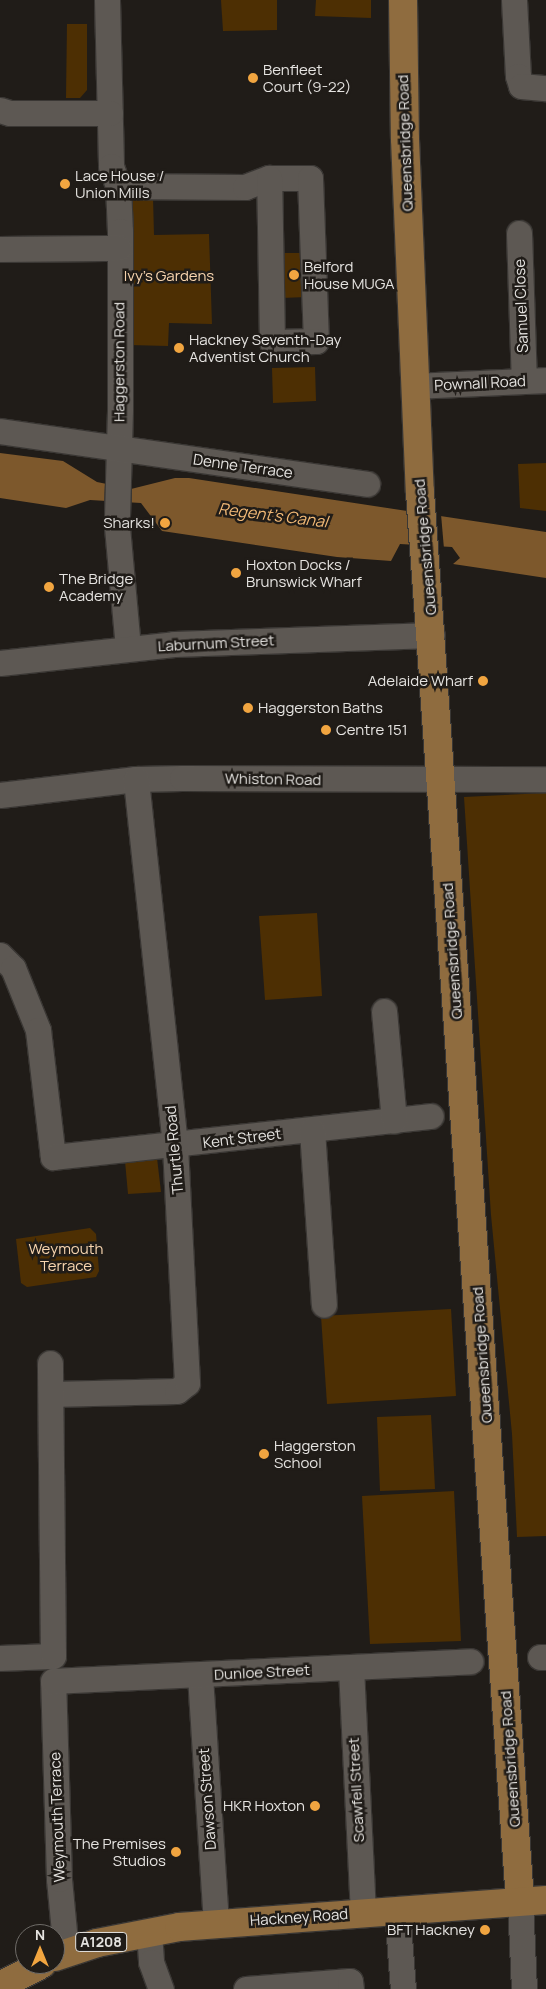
<!DOCTYPE html>
<style>
body{margin:0}
#map{position:relative;width:546px;height:1989px;overflow:hidden;background:#201c18;font-family:Manrope,sans-serif}
div>[style]{position:absolute}
[style*='--x']{left:calc(var(--x)*1px);top:calc(var(--y)*1px);width:calc(var(--w)*1px);rotate:calc(var(--a)*1deg)}
.green>*{inset:0;background:#4d2f03}
.water>*{inset:0;background:#7d582c}
.pier>*{inset:0;background:#201c18}
.roads{filter:drop-shadow(1px 0 #3a3734) drop-shadow(-1px 0 #3a3734) drop-shadow(0 1px #3a3734) drop-shadow(0 -1px #3a3734)}
.minor>*{height:25px;margin:-12.5px;padding:0 12.5px;transform-origin:12.5px;border-radius:12.5px;background:#5d5853}
.major>*{height:28px;margin:-14px;padding:0 14px;transform-origin:14px;border-radius:14px;background:#8f6c3f}
.dots>*{width:14px;height:14px;translate:-50% -50%;box-sizing:border-box;border:2px solid #201c18;border-radius:50%}
span{translate:-50% -50%;white-space:nowrap;text-align:center;line-height:1.15;-webkit-text-stroke:5px #201c18;paint-order:stroke}
.shield-label span{padding:1px 4px;background:#201c18;border:1px solid;border-radius:4px;-webkit-text-stroke-width:0}
.shield-label{font-size:14px;color:#e5e3e0;font-weight:700}
.poi-label{font-size:15px;color:#e5e3e0}
.left{translate:0 -50%;text-align:left}
.right{translate:-100% -50%;text-align:right}
.street-label{font-size:15px;color:#e5e3e0}
.park-label{font-size:15px;color:#f8d5af}
.water-label{font-size:16px;color:#f3ba77;font-style:italic}
.north{position:absolute;left:15px;top:1924px;width:50px;height:50px;box-sizing:border-box;background:#201c18;border:1px solid #6f6c68;border-radius:50%;rotate:0deg;font-size:14px;font-weight:700;line-height:20px;text-align:center;color:#e5e3e0}
.north::after{content:'';display:block;margin:auto;width:18px;height:22px;background:#f1a540;clip-path:polygon(50% 0,100% 100%,50% 72%,0 100%)}
</style>
<div id="map">
<div class="green">
<i style="clip-path:polygon(221px 0,277px 0,277px 30px,223px 31px)"></i>
<i style="clip-path:polygon(316px 0,371px 0,371px 18px,315px 16px)"></i>
<i style="clip-path:polygon(67px 24px,87px 24px,87px 90px,80px 98px,66px 98px)"></i>
<i style="clip-path:polygon(128px 197px,153px 197px,154px 235px,209px 234px,212px 324px,169px 323px,168px 346px,129px 345px)"></i>
<i style="clip-path:polygon(280px 253px,306px 253px,307px 297px,281px 298px)"></i>
<i style="clip-path:polygon(315px 367px,316px 401px,273px 403px,272px 368px)"></i>
<i style="clip-path:polygon(546px 463px,546px 511px,520px 508px,518px 464px)"></i>
<i style="clip-path:polygon(546px 793px,546px 1536px,517px 1537px,512px 1434px,491px 1215px,464px 797px)"></i>
<i style="clip-path:polygon(317px 913px,322px 996px,265px 1000px,259px 916px)"></i>
<i style="clip-path:polygon(157px 1158px,161px 1192px,128px 1194px,125px 1161px)"></i>
<i style="clip-path:polygon(90px 1228px,96px 1234px,99px 1271px,96px 1277px,27px 1287px,21px 1283px,16px 1239px)"></i>
<i style="clip-path:polygon(451px 1309px,456px 1396px,327px 1404px,321px 1316px)"></i>
<i style="clip-path:polygon(431px 1415px,435px 1489px,380px 1491px,377px 1417px)"></i>
<i style="clip-path:polygon(454px 1491px,461px 1641px,370px 1644px,362px 1496px)"></i>
</div>
<div class="water">
<i style="clip-path:polygon(0 453px,63px 461px,97px 482px,131px 489px,175px 478px,189px 478px,546px 532px,546px 578px,453px 564px,460px 558px,452px 547px,400px 544px,391px 561px,337px 557px,162px 531px,141px 503px,90px 500px,66px 508px,0 498px)"></i>
</div>
<div class="pier">
<i style="clip-path:polygon(408px 509px,441px 514px,444px 549px,410px 547px)"></i>
</div>
<div class="roads">
<div class="minor">
<i style="--x:107;--y:0;--w:166;--a:88.6"></i>
<i style="--x:111;--y:166;--w:21;--a:71"></i>
<i style="--x:118;--y:186;--w:45;--a:87.5"></i>
<i style="--x:120;--y:231;--w:179;--a:90"></i>
<i style="--x:120;--y:410;--w:105;--a:91.6"></i>
<i style="--x:514;--y:0;--w:76;--a:87"></i>
<i style="--x:518;--y:76;--w:10;--a:73"></i>
<i style="--x:521;--y:86;--w:25;--a:5"></i>
<i style="--x:0;--y:110;--w:10;--a:17"></i>
<i style="--x:10;--y:113;--w:100;--a:0"></i>
<i style="--x:118;--y:186;--w:127;--a:0.5"></i>
<i style="--x:245;--y:187;--w:26;--a:-21"></i>
<i style="--x:269;--y:178;--w:41;--a:0"></i>
<i style="--x:310;--y:178;--w:163;--a:87.9"></i>
<i style="--x:316;--y:341;--w:44;--a:178.7"></i>
<i style="--x:272;--y:342;--w:164;--a:-91"></i>
<i style="--x:519;--y:233;--w:147;--a:88.1"></i>
<i style="--x:0;--y:249;--w:119;--a:-0.5"></i>
<i style="--x:414;--y:386;--w:132;--a:-2.6"></i>
<i style="--x:0;--y:431;--w:371;--a:8.2"></i>
<i style="--x:117;--y:527;--w:121;--a:84.8"></i>
<i style="--x:0;--y:663;--w:175;--a:-6.2"></i>
<i style="--x:174;--y:644;--w:258;--a:-2"></i>
<i style="--x:0;--y:795;--w:137;--a:-6.7"></i>
<i style="--x:136;--y:779;--w:46;--a:-1.2"></i>
<i style="--x:182;--y:778;--w:364;--a:0.2"></i>
<i style="--x:0;--y:955;--w:18;--a:45"></i>
<i style="--x:13;--y:968;--w:67;--a:68"></i>
<i style="--x:38;--y:1030;--w:128;--a:83.3"></i>
<i style="--x:53;--y:1157;--w:380;--a:-6.2"></i>
<i style="--x:384;--y:1011;--w:110;--a:84.8"></i>
<i style="--x:312;--y:1130;--w:175;--a:86.1"></i>
<i style="--x:51;--y:1394;--w:126;--a:-1.4"></i>
<i style="--x:177;--y:1391;--w:13;--a:-39"></i>
<i style="--x:187;--y:1383;--w:238;--a:-92.9"></i>
<i style="--x:175;--y:1145;--w:368;--a:-96.1"></i>
<i style="--x:540;--y:1657;--w:6;--a:0"></i>
<i style="--x:0;--y:1658;--w:53;--a:-2.2"></i>
<i style="--x:53;--y:1656;--w:293;--a:-90.6"></i>
<i style="--x:351;--y:1668;--w:245;--a:87.2"></i>
<i style="--x:200;--y:1676;--w:247;--a:86.3"></i>
<i style="--x:520;--y:1901;--w:88;--a:87.4"></i>
<i style="--x:397;--y:1910;--w:79;--a:85.7"></i>
<i style="--x:149;--y:1932;--w:30;--a:86"></i>
<i style="--x:151;--y:1962;--w:29;--a:70"></i>
<i style="--x:66;--y:1952;--w:73;--a:-95.5"></i>
<i style="--x:59;--y:1879;--w:198;--a:-91.7"></i>
<i style="--x:53;--y:1681;--w:418;--a:-2.7"></i>
<i style="--x:246;--y:1989;--w:104;--a:-4.4"></i>
<i style="--x:350;--y:1981;--w:8;--a:83"></i>
</div>
<div class="major">
<i style="--x:403;--y:0;--w:139;--a:89.2"></i>
<i style="--x:405;--y:139;--w:353;--a:87.6"></i>
<i style="--x:420;--y:492;--w:1413;--a:85.94"></i>
<i style="--x:55;--y:1957;--w:44;--a:-18.4"></i>
<i style="--x:97;--y:1943;--w:84;--a:-11"></i>
<i style="--x:179;--y:1927;--w:368;--a:-4.2"></i>
<i style="--x:0;--y:1986;--w:47;--a:-27.6"></i>
</div>
</div>
<div class="dots">
<i style="left:253px;top:78px;background:#f1a540"></i>
<i style="left:65px;top:184px;background:#f1a540"></i>
<i style="left:294px;top:275px;background:#f1a540"></i>
<i style="left:179px;top:348px;background:#f1a540"></i>
<i style="left:165px;top:523px;background:#f1a540"></i>
<i style="left:236px;top:573px;background:#f1a540"></i>
<i style="left:49px;top:587px;background:#f1a540"></i>
<i style="left:483px;top:681px;background:#f1a540"></i>
<i style="left:248px;top:708px;background:#f1a540"></i>
<i style="left:326px;top:730px;background:#f1a540"></i>
<i style="left:264px;top:1454px;background:#f1a540"></i>
<i style="left:315px;top:1806px;background:#f1a540"></i>
<i style="left:176px;top:1852px;background:#f1a540"></i>
<i style="left:485px;top:1930px;background:#f1a540"></i>
</div>
<div class="shield-label">
<span style="left:101px;top:1942px">A1208</span>
</div>
<div class="poi-label">
<span class="left" style="left:263px;top:78px">Benfleet<br>Court (9-22)</span>
<span class="left" style="left:75px;top:184px">Lace House /<br>Union Mills</span>
<span class="left" style="left:304px;top:275px">Belford<br>House MUGA</span>
<span class="left" style="left:189px;top:348px">Hackney Seventh-Day<br>Adventist Church</span>
<span class="right" style="left:155px;top:523px">Sharks!</span>
<span class="left" style="left:246px;top:573px">Hoxton Docks /<br>Brunswick Wharf</span>
<span class="left" style="left:59px;top:587px">The Bridge<br>Academy</span>
<span class="right" style="left:473px;top:681px">Adelaide Wharf</span>
<span class="left" style="left:258px;top:708px">Haggerston Baths</span>
<span class="left" style="left:336px;top:730px">Centre 151</span>
<span class="left" style="left:274px;top:1454px">Haggerston<br>School</span>
<span class="right" style="left:305px;top:1806px">HKR Hoxton</span>
<span class="right" style="left:166px;top:1852px">The Premises<br>Studios</span>
<span class="right" style="left:475px;top:1930px">BFT Hackney</span>
</div>
<div class="street-label">
<span style="left:405px;top:143px;rotate:-92deg">Queensbridge Road</span>
<span style="left:521px;top:306px;rotate:-92deg">Samuel Close</span>
<span style="left:119px;top:362px;rotate:-90deg">Haggerston Road</span>
<span style="left:480px;top:383px;rotate:-3deg">Pownall Road</span>
<span style="left:243px;top:466px;rotate:8deg">Denne Terrace</span>
<span style="left:425px;top:547px;rotate:-95deg">Queensbridge Road</span>
<span style="left:216px;top:643px;rotate:-3deg">Laburnum Street</span>
<span style="left:273px;top:779px;rotate:1deg">Whiston Road</span>
<span style="left:452px;top:951px;rotate:-94deg">Queensbridge Road</span>
<span style="left:242px;top:1138px;rotate:-7deg">Kent Street</span>
<span style="left:174px;top:1150px;rotate:-95deg">Thurtle Road</span>
<span style="left:482px;top:1355px;rotate:-94deg">Queensbridge Road</span>
<span style="left:262px;top:1672px;rotate:-3deg">Dunloe Street</span>
<span style="left:510px;top:1759px;rotate:-94deg">Queensbridge Road</span>
<span style="left:356px;top:1790px;rotate:-93deg">Scawfell Street</span>
<span style="left:207px;top:1799px;rotate:-94deg">Dawson Street</span>
<span style="left:57px;top:1817px;rotate:-92deg">Weymouth Terrace</span>
<span style="left:299px;top:1917px;rotate:-4deg">Hackney Road</span>
</div>
<div class="park-label">
<span style="left:169px;top:276px">Ivy's Gardens</span>
<span style="left:66px;top:1257px">Weymouth<br>Terrace</span>
</div>
<div class="water-label">
<span style="left:273px;top:515px;rotate:7deg">Regent's Canal</span>
</div>
<div class="north">N</div>
</div>
